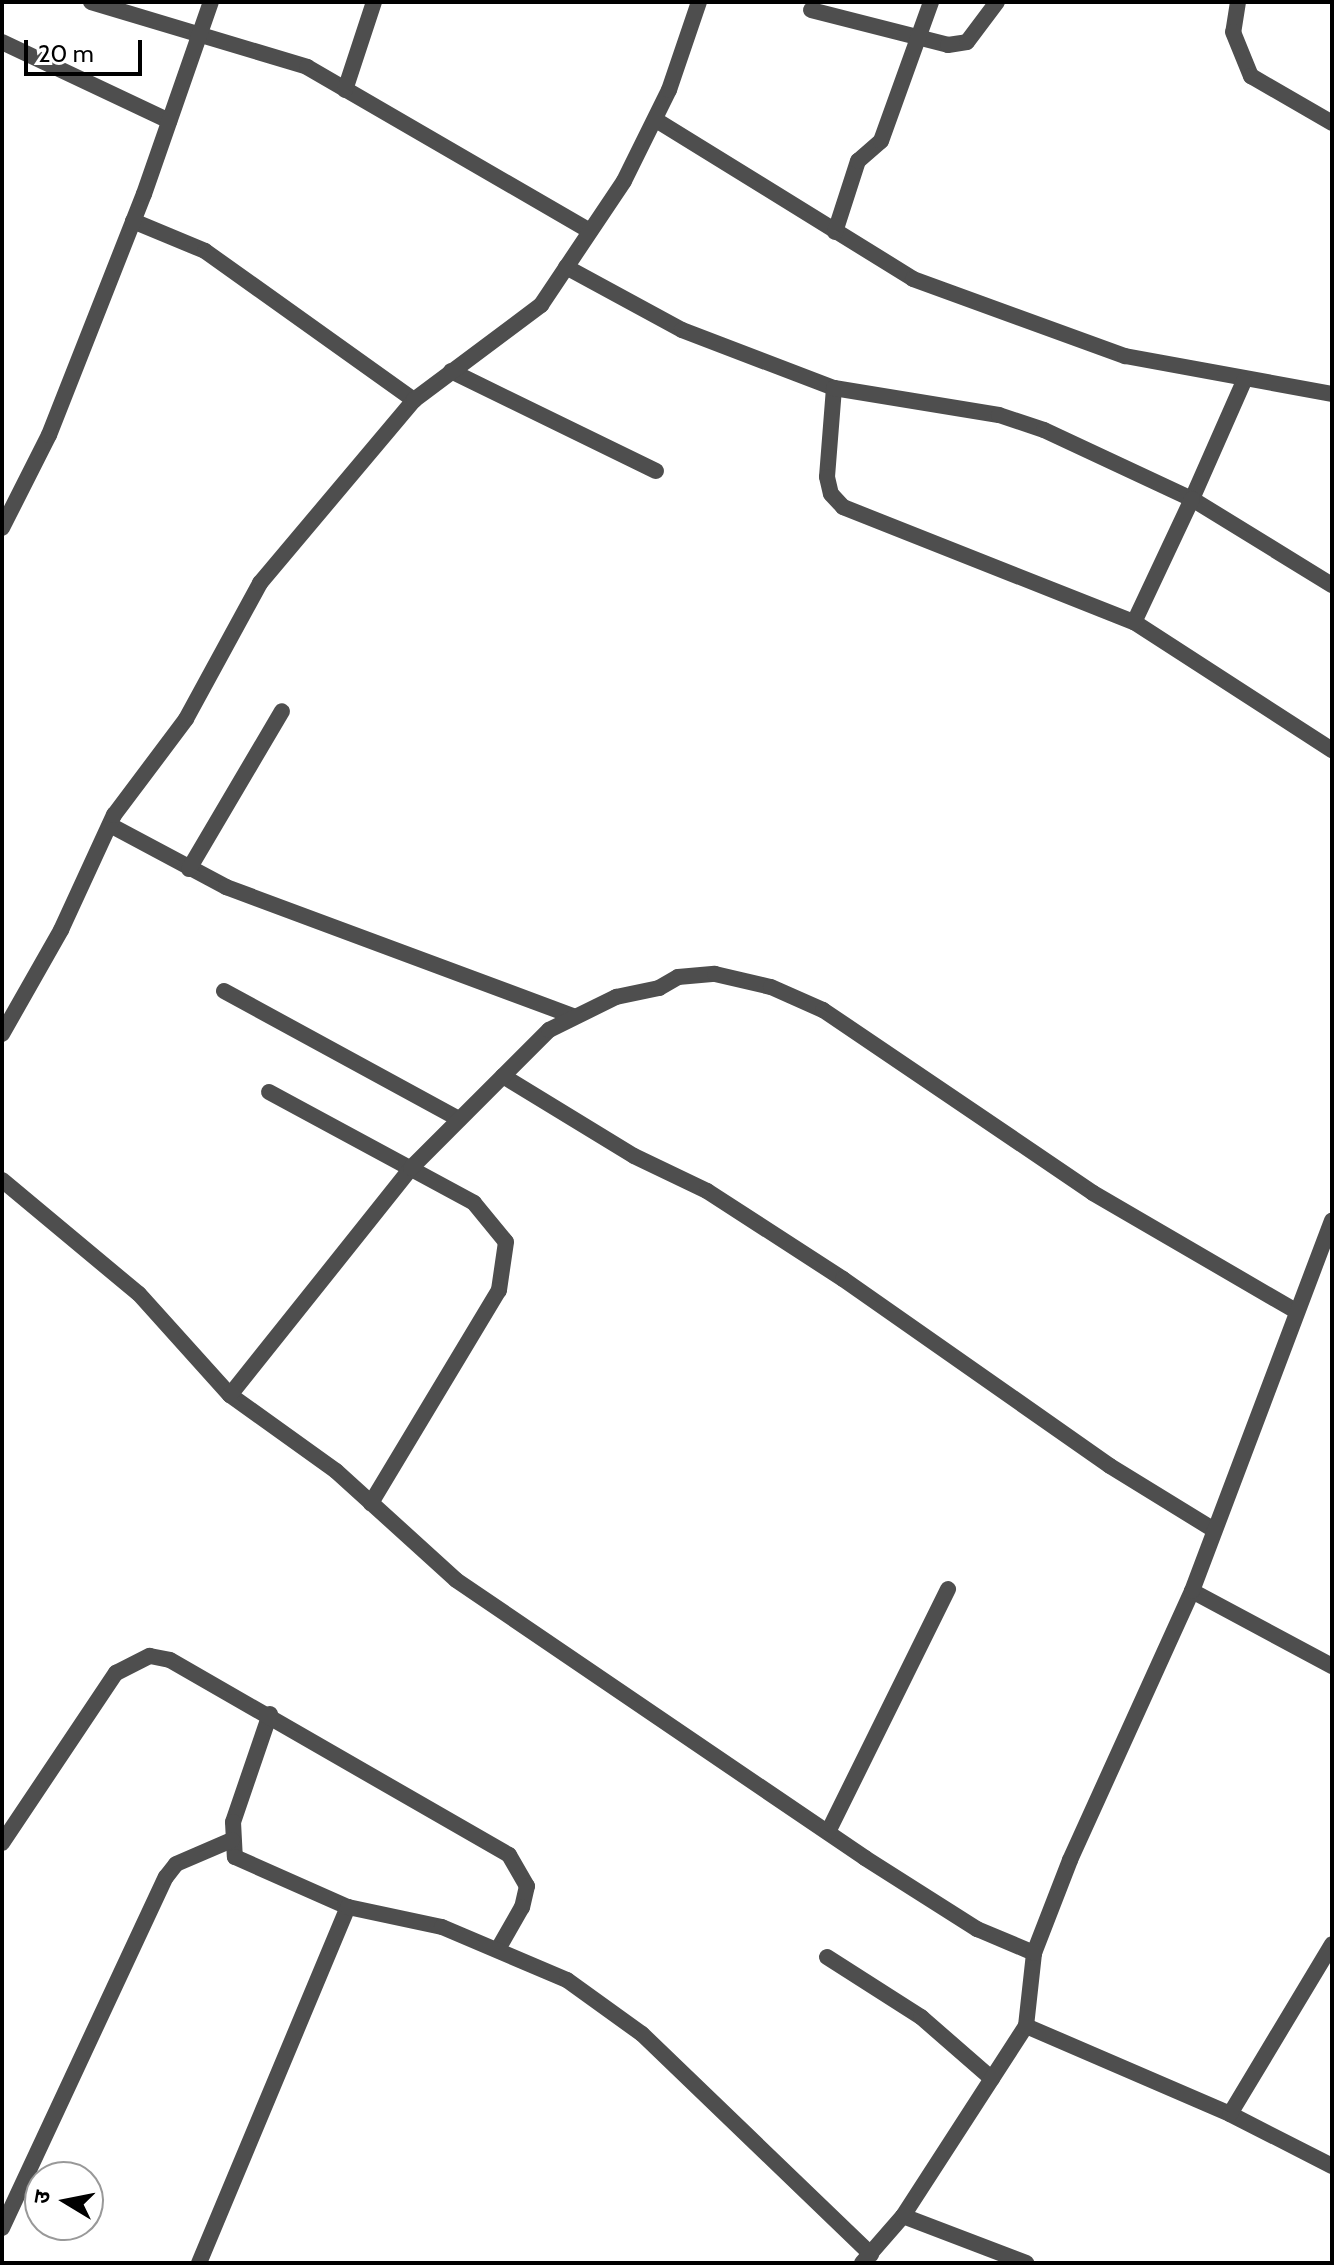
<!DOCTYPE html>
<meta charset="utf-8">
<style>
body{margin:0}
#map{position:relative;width:1334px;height:2265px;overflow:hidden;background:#fff;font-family:Cabin,"Noto Sans Devanagari",sans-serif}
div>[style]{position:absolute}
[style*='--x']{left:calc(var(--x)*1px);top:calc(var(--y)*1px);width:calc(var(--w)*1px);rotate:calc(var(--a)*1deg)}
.street>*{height:16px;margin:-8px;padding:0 8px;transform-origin:8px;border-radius:8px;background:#4e4e4e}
span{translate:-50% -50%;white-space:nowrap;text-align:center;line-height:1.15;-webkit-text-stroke:6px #fff;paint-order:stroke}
.frame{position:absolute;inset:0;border:4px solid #000;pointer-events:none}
.north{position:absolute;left:24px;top:2161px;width:80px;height:80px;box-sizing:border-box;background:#fff;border:2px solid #999;border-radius:50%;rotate:280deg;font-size:22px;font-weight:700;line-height:32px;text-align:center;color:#000}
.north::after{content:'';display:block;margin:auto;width:28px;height:36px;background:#000;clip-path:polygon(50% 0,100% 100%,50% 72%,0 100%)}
.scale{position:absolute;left:24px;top:40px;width:118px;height:36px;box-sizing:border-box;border:4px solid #000;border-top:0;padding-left:10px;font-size:24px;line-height:28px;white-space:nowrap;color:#000;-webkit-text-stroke:6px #fff;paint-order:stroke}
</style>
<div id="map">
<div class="street">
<i style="--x:91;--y:2;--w:226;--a:16.7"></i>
<i style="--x:307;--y:67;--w:327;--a:30.1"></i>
<i style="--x:1238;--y:2;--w:30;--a:99"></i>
<i style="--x:1233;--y:32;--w:48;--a:67.8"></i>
<i style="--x:1251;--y:76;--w:94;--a:30.1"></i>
<i style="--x:811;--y:10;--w:141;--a:14.3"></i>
<i style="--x:948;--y:45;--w:19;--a:-9"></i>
<i style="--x:967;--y:42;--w:50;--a:-53.1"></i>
<i style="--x:2;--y:42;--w:185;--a:25.3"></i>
<i style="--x:345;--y:90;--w:93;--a:-71.8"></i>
<i style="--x:656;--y:120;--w:302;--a:31.7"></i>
<i style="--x:913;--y:279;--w:226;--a:20"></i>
<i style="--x:1125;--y:356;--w:210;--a:10.4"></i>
<i style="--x:133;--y:221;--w:78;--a:22.6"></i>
<i style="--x:205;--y:251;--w:257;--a:35.5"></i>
<i style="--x:835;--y:232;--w:75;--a:-72.1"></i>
<i style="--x:858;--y:161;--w:30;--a:-41"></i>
<i style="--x:881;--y:141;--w:148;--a:-70.2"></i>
<i style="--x:566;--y:267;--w:132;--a:28.5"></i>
<i style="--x:682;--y:330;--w:163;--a:20.9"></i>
<i style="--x:834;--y:388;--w:89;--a:94.5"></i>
<i style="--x:827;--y:477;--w:17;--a:77"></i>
<i style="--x:831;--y:494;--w:18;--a:47"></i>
<i style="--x:843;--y:507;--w:313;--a:21.6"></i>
<i style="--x:1134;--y:622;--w:236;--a:32.9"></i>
<i style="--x:451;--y:371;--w:228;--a:26"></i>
<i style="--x:1244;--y:381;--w:129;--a:113.8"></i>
<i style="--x:1192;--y:499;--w:164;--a:31.6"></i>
<i style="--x:834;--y:388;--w:167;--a:9.3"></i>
<i style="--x:999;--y:415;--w:47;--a:18.4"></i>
<i style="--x:1044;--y:430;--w:163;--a:25"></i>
<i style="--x:1192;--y:499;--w:136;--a:115.2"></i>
<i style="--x:2;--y:528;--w:104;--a:-63.2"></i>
<i style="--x:49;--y:435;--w:259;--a:-68.5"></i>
<i style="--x:144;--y:194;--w:203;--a:-70.8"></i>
<i style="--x:110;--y:825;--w:132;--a:28.1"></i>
<i style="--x:226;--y:887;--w:370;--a:20.4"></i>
<i style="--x:189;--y:869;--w:183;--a:-59.5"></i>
<i style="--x:224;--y:991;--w:268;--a:28.6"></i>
<i style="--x:2;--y:1034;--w:120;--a:-60.4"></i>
<i style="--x:61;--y:930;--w:127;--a:-65.3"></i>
<i style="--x:114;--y:815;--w:120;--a:-53.1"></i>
<i style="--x:186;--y:719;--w:155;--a:-61.4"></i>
<i style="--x:260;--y:583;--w:239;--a:-49.9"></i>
<i style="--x:414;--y:400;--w:159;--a:-36.8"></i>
<i style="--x:541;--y:305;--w:149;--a:-56.2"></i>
<i style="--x:624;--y:181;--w:102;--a:-63.7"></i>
<i style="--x:669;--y:90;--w:93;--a:-71.2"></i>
<i style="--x:503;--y:1076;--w:153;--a:31.4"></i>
<i style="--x:634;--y:1156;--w:81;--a:25.6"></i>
<i style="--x:707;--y:1191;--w:162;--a:32.9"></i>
<i style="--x:843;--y:1279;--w:326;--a:35"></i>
<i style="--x:1110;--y:1466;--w:122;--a:31.6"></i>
<i style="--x:269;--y:1092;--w:233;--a:28.4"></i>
<i style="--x:474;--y:1203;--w:50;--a:50.6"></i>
<i style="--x:506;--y:1242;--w:49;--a:98.3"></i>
<i style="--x:499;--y:1290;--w:249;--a:121"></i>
<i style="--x:2;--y:1180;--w:178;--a:39.8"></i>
<i style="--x:139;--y:1294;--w:136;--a:48"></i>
<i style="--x:230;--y:1395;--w:130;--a:35.6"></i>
<i style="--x:336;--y:1471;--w:162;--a:42.2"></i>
<i style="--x:456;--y:1580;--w:495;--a:34.2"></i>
<i style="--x:865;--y:1858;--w:133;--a:32.4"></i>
<i style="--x:977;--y:1929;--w:62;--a:22.8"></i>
<i style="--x:230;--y:1395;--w:290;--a:-51.4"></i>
<i style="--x:411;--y:1168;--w:195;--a:-45"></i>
<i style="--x:549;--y:1030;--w:75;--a:-26.2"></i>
<i style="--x:616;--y:997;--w:44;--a:-11.8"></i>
<i style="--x:659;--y:988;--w:22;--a:-30"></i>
<i style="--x:678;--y:977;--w:37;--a:-5"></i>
<i style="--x:715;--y:974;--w:57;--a:13.1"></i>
<i style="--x:771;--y:987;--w:57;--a:23.9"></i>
<i style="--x:823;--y:1010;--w:326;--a:34.1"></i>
<i style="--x:1093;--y:1193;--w:235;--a:30.2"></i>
<i style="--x:1192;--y:1591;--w:159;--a:28.2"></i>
<i style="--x:270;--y:1714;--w:114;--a:108.9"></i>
<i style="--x:233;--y:1822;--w:35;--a:87"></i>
<i style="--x:235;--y:1857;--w:124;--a:23.9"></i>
<i style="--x:828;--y:1832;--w:271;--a:-63.7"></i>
<i style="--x:2;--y:1843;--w:205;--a:-56.2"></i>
<i style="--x:116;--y:1673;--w:38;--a:-27"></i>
<i style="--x:150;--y:1656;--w:20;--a:11"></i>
<i style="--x:170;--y:1660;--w:391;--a:29.9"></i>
<i style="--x:509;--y:1855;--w:36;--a:60"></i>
<i style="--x:527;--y:1886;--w:22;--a:103"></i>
<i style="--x:522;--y:1907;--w:48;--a:119.7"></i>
<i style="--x:827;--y:1957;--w:112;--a:32.6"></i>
<i style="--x:921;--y:2017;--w:94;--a:41.1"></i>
<i style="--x:1026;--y:2026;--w:222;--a:23.3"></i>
<i style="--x:1230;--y:2114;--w:114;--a:27"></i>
<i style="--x:1230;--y:2114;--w:198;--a:-59"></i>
<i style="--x:903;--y:2216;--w:132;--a:20.9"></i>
<i style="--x:2;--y:2228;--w:387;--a:-65"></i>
<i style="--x:166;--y:1877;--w:16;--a:-52"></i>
<i style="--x:176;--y:1864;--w:61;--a:-23.2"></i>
<i style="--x:199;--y:2263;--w:386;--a:-67.3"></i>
<i style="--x:348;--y:1907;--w:96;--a:12"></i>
<i style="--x:442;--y:1927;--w:136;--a:23"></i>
<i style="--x:567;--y:1980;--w:92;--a:35.8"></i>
<i style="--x:642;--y:2034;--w:318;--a:43.9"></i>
<i style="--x:862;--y:2263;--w:62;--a:-48.9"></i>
<i style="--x:903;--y:2216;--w:226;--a:-57.1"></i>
<i style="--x:1026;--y:2026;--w:73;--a:-83.7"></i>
<i style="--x:1034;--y:1953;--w:100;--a:-68.8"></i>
<i style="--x:1070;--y:1860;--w:295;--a:-65.6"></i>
<i style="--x:1192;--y:1591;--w:396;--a:-69.3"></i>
</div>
<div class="frame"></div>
<div class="north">उ</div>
<div class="scale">20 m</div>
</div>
